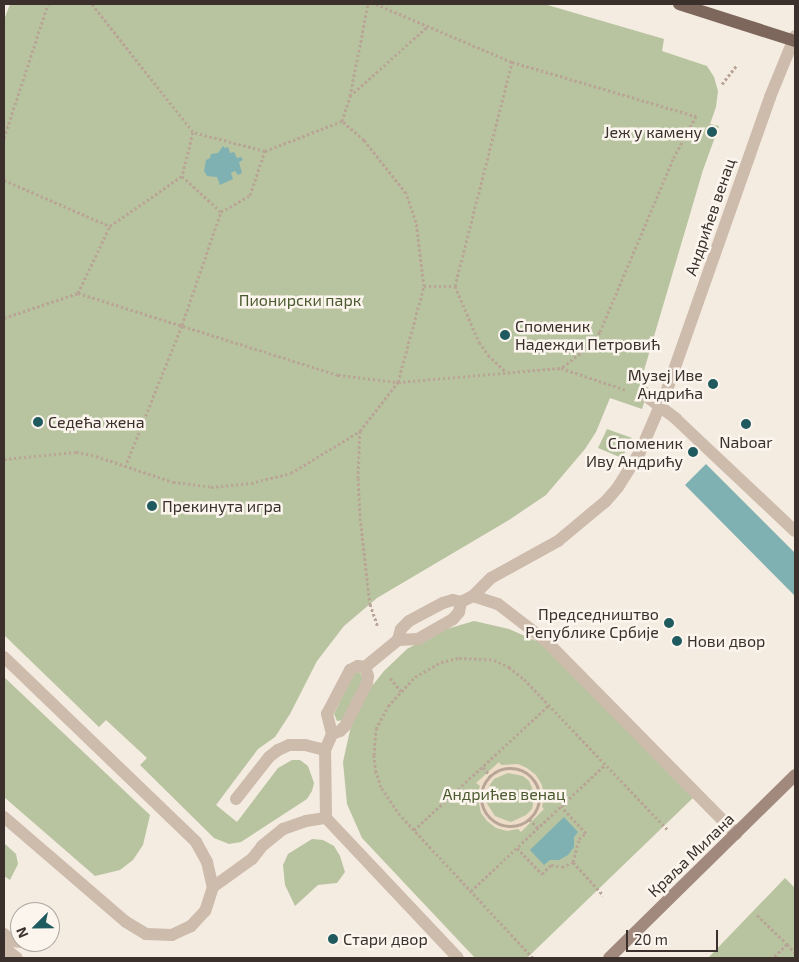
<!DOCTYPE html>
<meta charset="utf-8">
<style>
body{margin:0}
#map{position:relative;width:799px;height:962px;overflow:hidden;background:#f4ebe1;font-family:"Exo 2",sans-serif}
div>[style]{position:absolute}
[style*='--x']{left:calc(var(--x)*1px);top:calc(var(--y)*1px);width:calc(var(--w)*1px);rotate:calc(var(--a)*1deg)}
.green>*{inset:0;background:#b8c4a0}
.plaza>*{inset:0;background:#ecdcc8}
.water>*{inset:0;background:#7fb0b2}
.path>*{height:3px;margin-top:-1.5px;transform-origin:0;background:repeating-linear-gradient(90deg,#b9a596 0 2.5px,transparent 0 5px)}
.path>.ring{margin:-1.5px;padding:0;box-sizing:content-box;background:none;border:3px solid #b9a596;border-radius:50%}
.service>*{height:12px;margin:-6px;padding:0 6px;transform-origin:6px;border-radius:6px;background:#cdbbac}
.pedestrian>*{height:12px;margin:-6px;padding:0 6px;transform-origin:6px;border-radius:6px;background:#cdbbac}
.minor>*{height:12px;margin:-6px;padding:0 6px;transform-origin:6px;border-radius:6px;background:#cdbbac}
.secondary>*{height:12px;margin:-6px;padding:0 6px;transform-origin:6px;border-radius:6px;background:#a18a7d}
.primary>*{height:12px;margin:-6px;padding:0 6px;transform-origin:6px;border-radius:6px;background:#7d675c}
.dots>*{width:14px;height:14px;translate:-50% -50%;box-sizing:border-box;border:2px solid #fbf5ee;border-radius:50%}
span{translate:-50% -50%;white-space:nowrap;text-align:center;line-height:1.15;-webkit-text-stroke:5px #fbf5ee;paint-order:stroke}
.poi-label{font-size:16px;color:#3b302b}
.right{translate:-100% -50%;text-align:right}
.left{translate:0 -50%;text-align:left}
.street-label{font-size:16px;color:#3b302b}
.park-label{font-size:16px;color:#4a5a2e}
.frame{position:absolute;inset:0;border:5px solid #3b302b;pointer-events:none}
.north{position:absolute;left:10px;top:902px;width:50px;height:50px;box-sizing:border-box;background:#fbf5ee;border:1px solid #aea6a0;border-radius:50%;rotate:247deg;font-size:14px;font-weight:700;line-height:20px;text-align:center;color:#3b302b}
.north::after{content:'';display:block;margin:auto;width:18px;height:22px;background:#1f5a5e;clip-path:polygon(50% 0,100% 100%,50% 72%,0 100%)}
.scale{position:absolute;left:626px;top:930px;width:92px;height:22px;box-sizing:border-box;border:2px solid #3b302b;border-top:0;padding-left:6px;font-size:15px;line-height:18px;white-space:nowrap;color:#3b302b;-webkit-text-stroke:4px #fbf5ee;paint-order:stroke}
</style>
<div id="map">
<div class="green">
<i style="clip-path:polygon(10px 4px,544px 4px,664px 39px,662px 51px,707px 66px,714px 77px,718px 91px,716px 107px,710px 124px,719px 126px,703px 170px,640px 384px,649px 388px,642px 409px,610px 398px,596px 432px,585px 449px,546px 495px,509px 520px,377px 598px,344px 626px,317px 661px,290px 714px,275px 737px,258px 749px,216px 805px,237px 822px,278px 768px,292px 760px,300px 760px,308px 766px,314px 783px,312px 791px,307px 799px,241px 842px,229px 844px,214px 838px,140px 765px,147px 758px,106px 720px,99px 727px,4px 635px,4px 20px)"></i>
<i style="clip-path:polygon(607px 429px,632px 438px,622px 458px,598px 448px)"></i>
<i style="clip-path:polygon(474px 621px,509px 629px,543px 644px,695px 796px,527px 958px,475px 958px,362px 838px,347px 804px,343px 762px,351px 726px,368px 691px,384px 671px,407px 649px,440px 631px)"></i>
<i style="clip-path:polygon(360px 672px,363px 679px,343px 720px,337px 721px,334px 714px,354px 673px)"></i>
<i style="clip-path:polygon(4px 677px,150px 815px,143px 845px,133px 860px,120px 870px,95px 876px,4px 797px)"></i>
<i style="clip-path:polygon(312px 839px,323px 840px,334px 846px,340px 856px,345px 872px,337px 883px,318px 885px,295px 906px,285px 885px,283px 865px,288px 854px)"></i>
<i style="clip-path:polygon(4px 843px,16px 854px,18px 864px,10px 880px,4px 876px)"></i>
<i style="clip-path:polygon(785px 878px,795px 888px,795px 958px,708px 958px)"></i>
</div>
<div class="plaza">
<i style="clip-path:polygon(evenodd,499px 762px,501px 765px,518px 764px,527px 768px,536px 775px,542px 785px,544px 796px,542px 807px,544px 809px,521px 832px,518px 829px,507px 831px,496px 828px,487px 821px,481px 813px,477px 794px,480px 786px,476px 783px,499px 762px,508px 773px,523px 776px,529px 781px,535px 795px,532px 809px,526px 815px,511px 822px,495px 816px,486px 802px,489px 786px,494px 779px,508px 773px)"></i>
</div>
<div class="water">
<i style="clip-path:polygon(223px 146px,225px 148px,228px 147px,230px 153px,234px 152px,237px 158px,241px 157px,243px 160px,239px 162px,242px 173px,238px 175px,235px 171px,231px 173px,233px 179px,220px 185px,217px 177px,207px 176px,204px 171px,206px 160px,210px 158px,211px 154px,218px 153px)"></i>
<i style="clip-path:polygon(706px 464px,795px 553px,795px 596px,685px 485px)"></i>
<i style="clip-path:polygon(564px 817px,578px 832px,574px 837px,574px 847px,568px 855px,559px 860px,550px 860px,544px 865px,530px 850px)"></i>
</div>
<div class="path">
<i style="--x:92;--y:4;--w:163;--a:51.7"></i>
<i style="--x:376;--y:4;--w:148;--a:23.1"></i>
<i style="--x:512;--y:62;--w:192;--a:16.4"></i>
<i style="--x:696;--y:116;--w:49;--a:118.1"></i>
<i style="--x:673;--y:159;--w:188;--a:112.9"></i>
<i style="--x:600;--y:332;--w:19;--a:129"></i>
<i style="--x:588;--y:347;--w:33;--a:142"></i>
<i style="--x:722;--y:84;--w:24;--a:-52"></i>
<i style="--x:350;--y:96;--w:105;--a:-41.9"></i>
<i style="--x:4;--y:138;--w:141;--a:-71.8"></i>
<i style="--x:265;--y:151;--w:83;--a:-21.3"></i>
<i style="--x:342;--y:121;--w:26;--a:-72"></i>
<i style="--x:350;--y:96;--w:94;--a:-78.9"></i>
<i style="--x:4;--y:180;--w:116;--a:23.5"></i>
<i style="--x:424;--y:286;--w:31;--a:0"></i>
<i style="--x:455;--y:286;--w:61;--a:66.8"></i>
<i style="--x:479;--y:342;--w:16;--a:55"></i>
<i style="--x:488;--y:355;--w:25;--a:43"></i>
<i style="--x:455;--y:286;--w:231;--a:-75.7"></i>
<i style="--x:78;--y:293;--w:74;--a:-64.5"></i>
<i style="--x:110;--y:226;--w:88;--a:-34.8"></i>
<i style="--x:4;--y:318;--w:78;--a:-18.7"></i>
<i style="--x:78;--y:293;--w:273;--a:17.5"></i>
<i style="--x:338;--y:375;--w:60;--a:6.7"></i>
<i style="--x:398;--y:382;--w:164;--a:-4.9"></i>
<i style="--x:561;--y:368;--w:69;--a:18.7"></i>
<i style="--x:360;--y:431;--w:47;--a:92.4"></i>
<i style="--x:358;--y:478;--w:40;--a:87.1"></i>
<i style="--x:360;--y:518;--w:87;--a:83.4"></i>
<i style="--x:370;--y:604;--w:24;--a:71"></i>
<i style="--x:4;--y:459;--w:72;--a:-5.6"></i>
<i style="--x:76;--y:452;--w:20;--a:11"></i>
<i style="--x:96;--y:456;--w:81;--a:18.7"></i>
<i style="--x:173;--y:482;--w:38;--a:7"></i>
<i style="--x:211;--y:487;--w:40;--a:-5.7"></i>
<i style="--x:251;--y:483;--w:41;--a:-14"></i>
<i style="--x:291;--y:473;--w:81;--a:-31.3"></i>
<i style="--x:360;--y:431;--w:62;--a:-52.2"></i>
<i style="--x:398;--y:382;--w:99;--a:-74.8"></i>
<i style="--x:424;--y:286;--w:64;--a:-97.1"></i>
<i style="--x:416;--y:222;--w:31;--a:-109"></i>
<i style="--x:406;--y:193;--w:68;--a:-128.4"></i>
<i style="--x:364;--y:140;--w:29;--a:-139"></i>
<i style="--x:125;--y:467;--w:153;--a:-68.1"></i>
<i style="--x:182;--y:325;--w:120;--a:-71"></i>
<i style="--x:221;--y:212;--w:34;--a:-30"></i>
<i style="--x:250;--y:195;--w:46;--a:-71.2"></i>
<i style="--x:265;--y:151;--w:74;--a:-165.2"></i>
<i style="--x:193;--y:132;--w:45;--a:104"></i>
<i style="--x:182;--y:176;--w:53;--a:42.7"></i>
<i style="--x:390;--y:678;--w:17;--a:50"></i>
<i style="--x:483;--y:767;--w:11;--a:52"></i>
<i class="ring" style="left:481px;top:768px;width:55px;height:55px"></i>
<i style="--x:529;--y:819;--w:13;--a:45"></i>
<i style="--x:414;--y:830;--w:184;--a:-42.8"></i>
<i style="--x:517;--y:848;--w:36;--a:46"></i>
<i style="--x:542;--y:874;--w:13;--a:-45"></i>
<i style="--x:551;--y:865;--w:11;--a:10"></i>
<i style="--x:562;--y:867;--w:12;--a:-24"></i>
<i style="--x:573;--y:862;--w:24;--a:-75"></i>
<i style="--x:579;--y:839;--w:9;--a:-41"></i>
<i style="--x:586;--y:833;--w:37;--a:-133"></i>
<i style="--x:573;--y:862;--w:45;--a:47.7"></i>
<i style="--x:471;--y:891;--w:185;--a:-43.3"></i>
<i style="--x:757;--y:915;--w:42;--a:44"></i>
<i style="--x:787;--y:944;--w:20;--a:135"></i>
<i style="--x:787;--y:944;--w:12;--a:48"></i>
<i style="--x:533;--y:958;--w:195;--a:-132.9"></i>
<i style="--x:400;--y:815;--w:34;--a:-124"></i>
<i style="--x:381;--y:787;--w:16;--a:-108"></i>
<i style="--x:376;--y:772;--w:17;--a:-97"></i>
<i style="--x:374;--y:755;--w:26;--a:-86"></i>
<i style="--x:376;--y:729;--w:26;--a:-62"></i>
<i style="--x:388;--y:706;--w:40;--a:-47"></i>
<i style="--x:415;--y:677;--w:30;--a:-30"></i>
<i style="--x:441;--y:662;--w:18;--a:-13"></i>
<i style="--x:459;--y:658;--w:35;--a:3"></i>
<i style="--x:494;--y:660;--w:17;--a:25"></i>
<i style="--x:509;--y:667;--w:19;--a:39"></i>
<i style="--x:524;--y:679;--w:210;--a:46.4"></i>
</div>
<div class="service">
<i style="--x:473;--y:596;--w:26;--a:18"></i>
<i style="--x:498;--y:604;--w:61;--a:37.6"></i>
<i style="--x:546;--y:641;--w:271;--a:45.4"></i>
<i style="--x:461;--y:602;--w:13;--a:-27"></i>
<i style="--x:473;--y:596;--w:25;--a:-45"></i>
<i style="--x:491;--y:578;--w:77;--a:-28.9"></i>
<i style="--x:558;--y:541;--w:62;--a:-39.8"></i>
<i style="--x:606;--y:501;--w:18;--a:-49"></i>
<i style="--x:618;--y:487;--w:41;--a:-57.8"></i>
<i style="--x:640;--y:452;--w:71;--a:-66.7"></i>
<i style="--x:398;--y:640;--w:20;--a:-3"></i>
<i style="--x:418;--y:639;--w:40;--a:-29.7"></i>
<i style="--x:453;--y:619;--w:9;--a:-49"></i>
<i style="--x:459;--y:612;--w:10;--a:-79"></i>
<i style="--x:4;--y:657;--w:267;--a:43.9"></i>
<i style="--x:196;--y:842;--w:23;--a:61"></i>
<i style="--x:207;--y:862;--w:26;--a:77"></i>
<i style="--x:213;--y:887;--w:25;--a:108"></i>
<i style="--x:205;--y:911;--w:21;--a:133"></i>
<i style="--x:191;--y:926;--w:21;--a:155"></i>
<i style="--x:172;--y:935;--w:26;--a:-178"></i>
<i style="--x:146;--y:934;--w:23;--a:-149"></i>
<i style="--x:126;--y:922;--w:161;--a:-139.3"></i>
<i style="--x:332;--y:734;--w:9;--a:-21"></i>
<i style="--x:340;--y:731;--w:7;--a:-45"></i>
<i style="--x:345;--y:726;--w:48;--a:-62.9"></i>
<i style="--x:367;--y:683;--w:7;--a:-82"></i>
<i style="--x:368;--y:676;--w:9;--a:-108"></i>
<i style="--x:236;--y:799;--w:53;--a:-51.8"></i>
<i style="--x:269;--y:757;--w:11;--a:-38"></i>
<i style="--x:278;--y:750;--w:12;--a:-24"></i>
<i style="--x:289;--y:745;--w:16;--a:0"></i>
<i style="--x:305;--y:745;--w:21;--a:14"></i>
<i style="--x:326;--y:818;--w:68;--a:-90.8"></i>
<i style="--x:325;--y:750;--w:17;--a:-66"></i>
<i style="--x:332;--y:734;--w:21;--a:-104"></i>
<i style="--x:327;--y:714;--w:50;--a:-62.4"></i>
<i style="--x:350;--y:670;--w:9;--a:-27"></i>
<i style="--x:358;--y:666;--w:7;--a:8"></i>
<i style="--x:365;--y:667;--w:43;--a:-39.3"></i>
<i style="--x:398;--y:640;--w:11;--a:-75"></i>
<i style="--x:401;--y:629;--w:11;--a:-45"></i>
<i style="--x:409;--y:621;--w:38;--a:-28"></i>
<i style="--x:443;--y:603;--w:10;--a:-17"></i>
<i style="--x:453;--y:600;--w:8;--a:14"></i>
<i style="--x:213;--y:887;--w:48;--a:-35.7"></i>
<i style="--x:252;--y:859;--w:16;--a:-52"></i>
<i style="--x:262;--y:846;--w:27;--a:-39"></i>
<i style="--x:283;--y:829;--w:24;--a:-19"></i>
<i style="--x:306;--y:821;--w:20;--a:-9"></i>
<i style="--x:326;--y:818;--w:192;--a:46.7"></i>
<i style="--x:4;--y:934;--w:11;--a:41"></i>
<i style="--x:12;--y:941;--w:10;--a:6"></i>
</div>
<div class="pedestrian">
<i style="--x:646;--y:396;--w:38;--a:37"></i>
<i style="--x:676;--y:419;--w:163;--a:43.3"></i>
</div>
<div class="minor">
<i style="--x:668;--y:387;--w:307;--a:-70.6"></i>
<i style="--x:770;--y:97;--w:66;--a:-67.7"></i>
<i style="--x:4;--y:948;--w:16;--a:38"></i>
</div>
<div class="secondary">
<i style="--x:609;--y:958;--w:261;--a:-44.5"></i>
</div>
<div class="primary">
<i style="--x:679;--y:4;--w:122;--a:17.7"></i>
</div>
<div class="dots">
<i style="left:712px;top:132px;background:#1f5a5e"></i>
<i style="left:505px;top:335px;background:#1f5a5e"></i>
<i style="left:713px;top:384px;background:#1f5a5e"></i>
<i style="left:38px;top:422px;background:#1f5a5e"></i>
<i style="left:746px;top:424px;background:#1f5a5e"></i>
<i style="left:693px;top:452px;background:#1f5a5e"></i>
<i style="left:152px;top:506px;background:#1f5a5e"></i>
<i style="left:669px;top:623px;background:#1f5a5e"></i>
<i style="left:677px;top:641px;background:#1f5a5e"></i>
<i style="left:333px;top:939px;background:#1f5a5e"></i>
</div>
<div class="poi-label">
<span class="right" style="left:702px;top:132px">Јеж у камену</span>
<span class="left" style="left:515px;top:335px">Споменик<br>Надежди Петровић</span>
<span class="right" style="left:703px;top:384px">Музеј Иве<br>Андрића</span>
<span class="left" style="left:48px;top:422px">Седећа жена</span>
<span style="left:746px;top:442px">Naboar</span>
<span class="right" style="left:683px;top:452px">Споменик<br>Иву Андрићу</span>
<span class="left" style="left:162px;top:506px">Прекинута игра</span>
<span class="right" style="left:659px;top:623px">Председништво<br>Републике Србије</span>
<span class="left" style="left:687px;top:641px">Нови двор</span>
<span class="left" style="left:343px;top:939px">Стари двор</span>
</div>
<div class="street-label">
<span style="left:710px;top:217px;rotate:-71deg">Андрићев венац</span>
<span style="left:691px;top:855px;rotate:-44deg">Краља Милана</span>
</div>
<div class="park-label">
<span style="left:300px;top:300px">Пионирски парк</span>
<span style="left:504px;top:794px">Андрићев венац</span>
</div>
<div class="frame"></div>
<div class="north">N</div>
<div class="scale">20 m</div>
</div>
